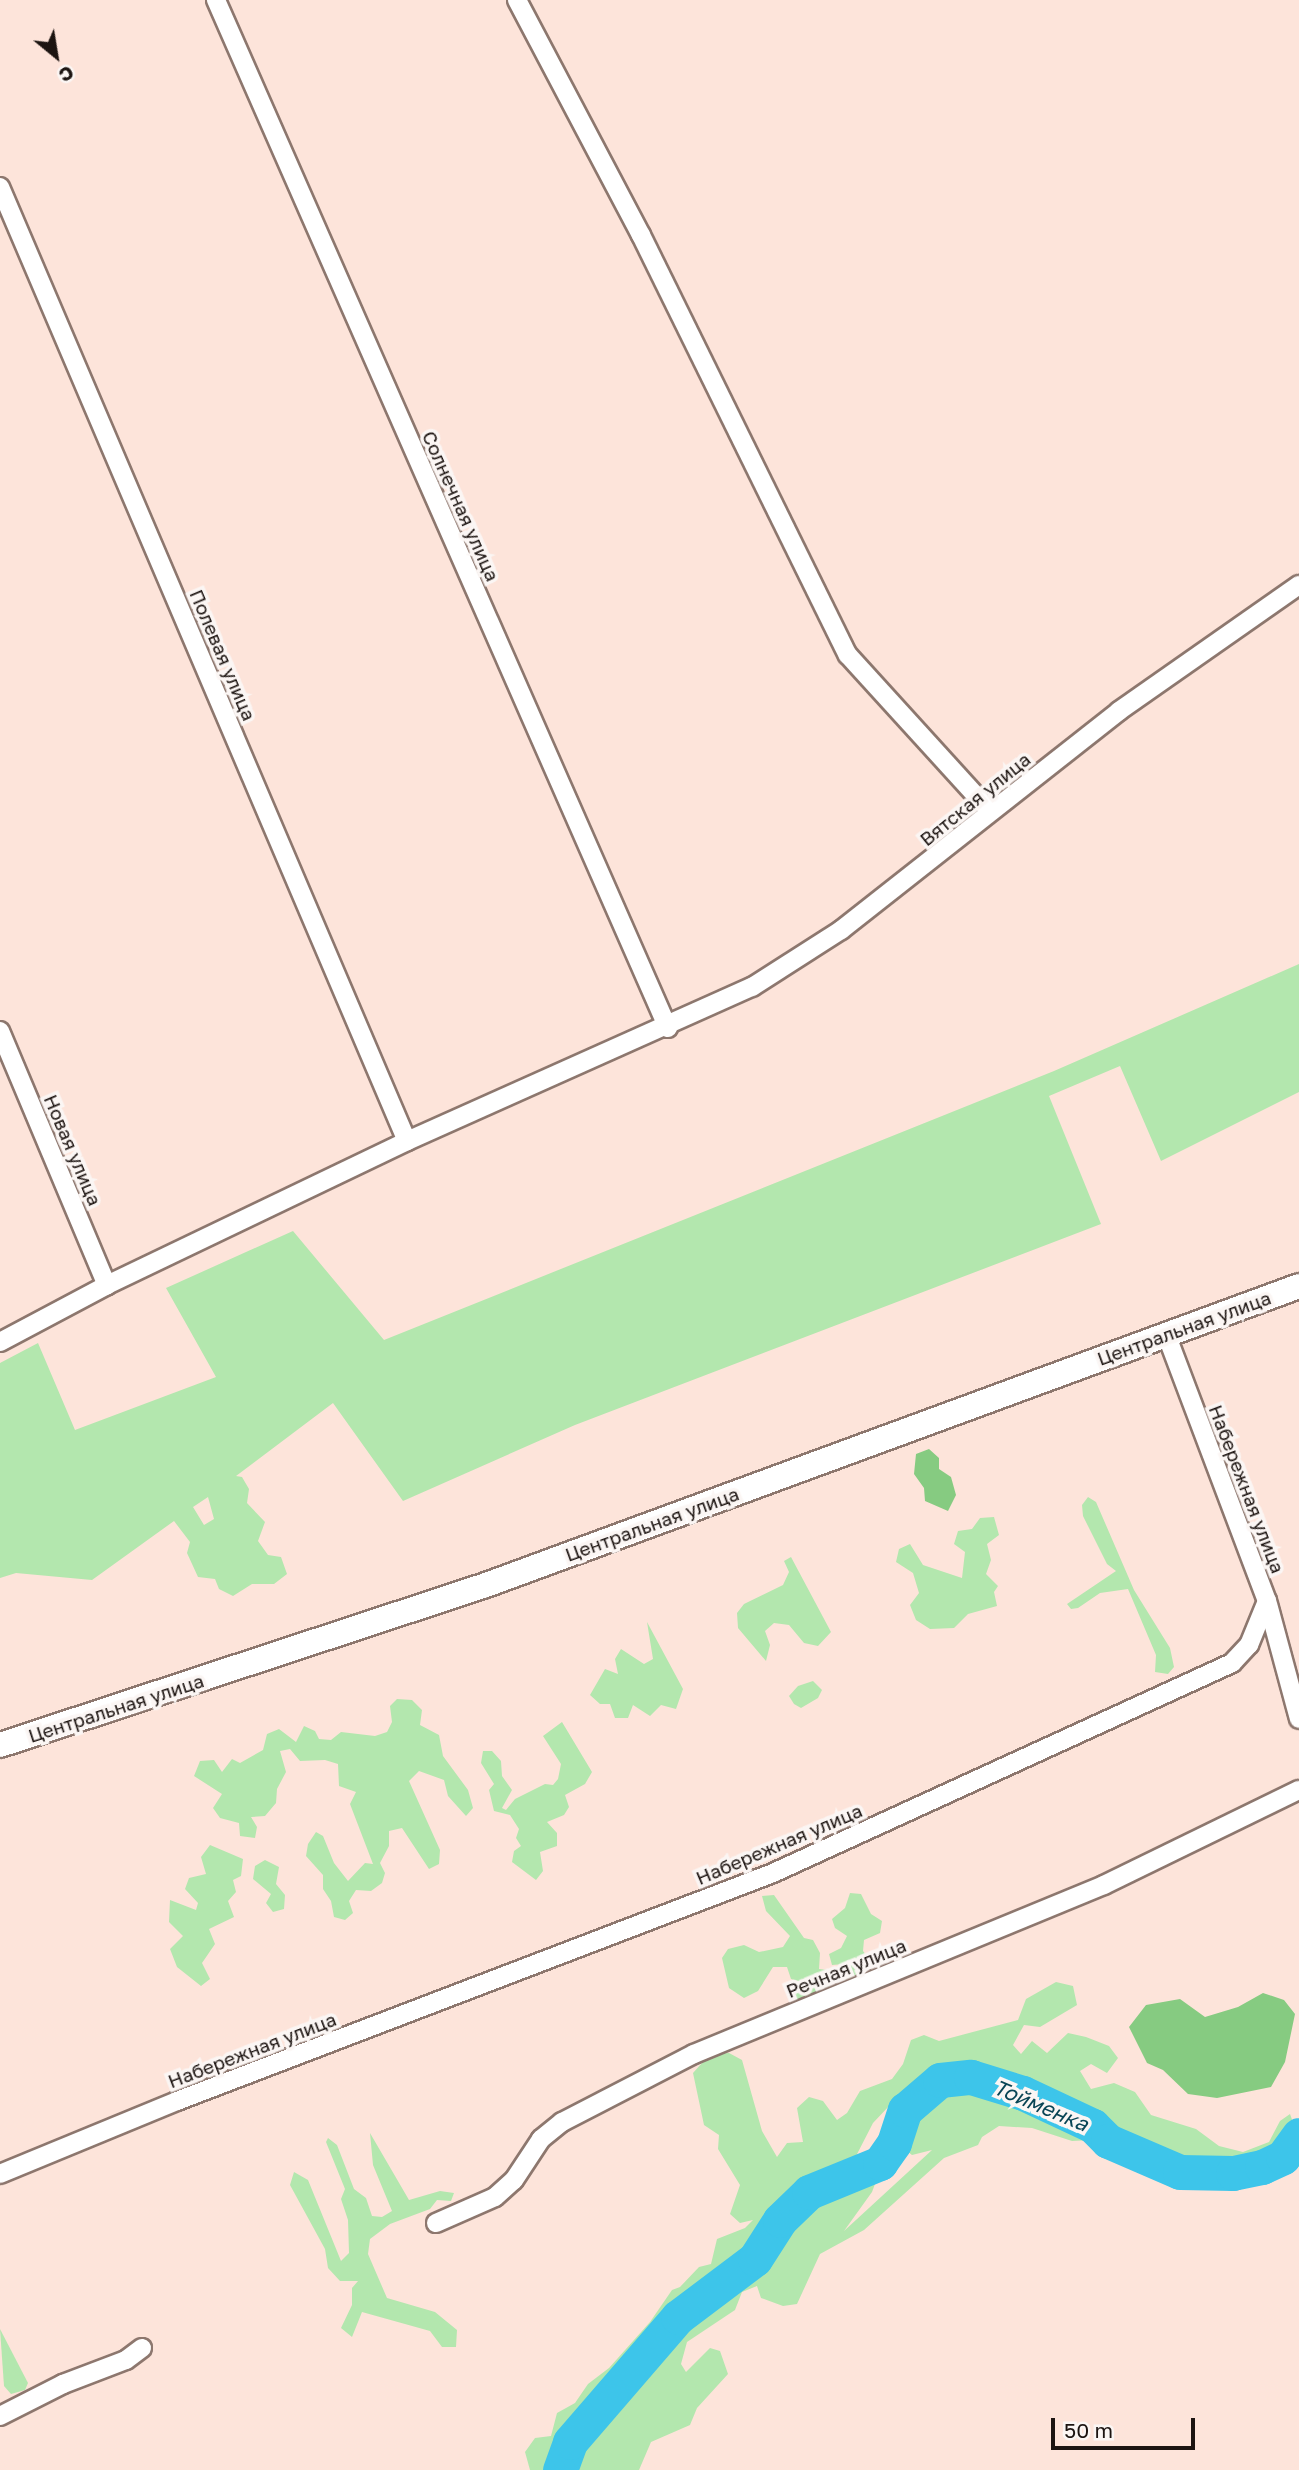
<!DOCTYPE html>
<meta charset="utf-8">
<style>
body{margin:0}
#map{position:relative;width:1299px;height:2470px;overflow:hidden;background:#fde4da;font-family:"Golos Text",sans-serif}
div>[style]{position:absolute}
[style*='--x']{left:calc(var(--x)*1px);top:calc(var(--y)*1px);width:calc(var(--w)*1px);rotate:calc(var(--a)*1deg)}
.green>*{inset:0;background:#b3e7ae}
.forest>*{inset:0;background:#86cb81}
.river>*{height:35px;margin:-17.5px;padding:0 17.5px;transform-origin:17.5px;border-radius:17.5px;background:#3dc5ea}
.roads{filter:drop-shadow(2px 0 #8d776e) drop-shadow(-2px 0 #8d776e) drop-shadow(0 2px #8d776e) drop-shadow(0 -2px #8d776e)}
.street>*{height:18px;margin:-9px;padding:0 9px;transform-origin:9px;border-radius:9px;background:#fff}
.secondary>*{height:24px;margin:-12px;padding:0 12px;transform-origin:12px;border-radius:12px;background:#fff}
span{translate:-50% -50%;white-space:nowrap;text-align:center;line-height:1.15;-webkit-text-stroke:7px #fbf6f4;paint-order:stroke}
.street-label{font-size:19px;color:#1c1411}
.water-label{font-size:21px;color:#0a4555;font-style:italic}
.north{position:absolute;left:21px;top:21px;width:70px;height:70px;-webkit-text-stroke:5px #fbf6f4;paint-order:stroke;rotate:150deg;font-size:19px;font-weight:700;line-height:28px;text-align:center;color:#1c1411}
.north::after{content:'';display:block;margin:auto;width:24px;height:32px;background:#1c1411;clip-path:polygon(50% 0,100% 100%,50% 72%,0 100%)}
.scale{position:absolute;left:1051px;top:2418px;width:144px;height:32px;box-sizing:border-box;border:4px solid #1c1411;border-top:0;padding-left:9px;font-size:21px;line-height:24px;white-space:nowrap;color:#1c1411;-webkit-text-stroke:5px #fbf6f4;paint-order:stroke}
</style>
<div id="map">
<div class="green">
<i style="clip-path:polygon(evenodd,1299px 964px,1299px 1092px,1161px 1161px,1120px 1066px,1049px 1096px,1101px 1224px,575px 1425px,403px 1501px,333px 1403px,236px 1476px,242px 1477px,249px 1489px,247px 1503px,265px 1522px,258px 1541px,268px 1555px,281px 1557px,287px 1574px,274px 1584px,252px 1584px,233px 1596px,219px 1589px,215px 1579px,198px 1577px,187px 1553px,190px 1542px,174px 1521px,92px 1580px,16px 1573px,0 1578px,0 1363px,38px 1343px,75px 1430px,216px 1377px,166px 1288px,293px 1231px,384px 1340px,1054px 1071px,1299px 964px,208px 1497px,214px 1519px,204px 1525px,193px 1507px,208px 1497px)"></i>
<i style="clip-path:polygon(1088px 1497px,1096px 1502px,1134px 1590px,1170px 1648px,1174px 1667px,1168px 1674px,1155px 1672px,1156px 1655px,1128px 1589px,1100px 1593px,1078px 1608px,1071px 1609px,1067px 1604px,1116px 1571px,1107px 1564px,1083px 1516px,1082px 1505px)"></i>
<i style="clip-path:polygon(994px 1517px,999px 1535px,987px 1544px,991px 1560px,986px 1574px,998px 1586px,994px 1592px,997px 1606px,968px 1614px,954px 1628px,930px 1629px,916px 1620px,910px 1605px,919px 1593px,913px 1573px,896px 1562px,899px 1549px,910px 1544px,923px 1565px,962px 1578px,965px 1552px,954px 1544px,958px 1531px,972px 1529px,980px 1518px)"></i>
<i style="clip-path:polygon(791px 1557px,831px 1632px,818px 1646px,804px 1643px,789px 1625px,774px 1623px,765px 1631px,770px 1645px,766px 1661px,738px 1628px,737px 1613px,744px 1604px,783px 1585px,789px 1572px,784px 1561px)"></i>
<i style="clip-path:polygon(647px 1622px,683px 1689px,676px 1709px,661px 1705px,650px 1716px,633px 1705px,628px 1718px,615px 1718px,610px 1704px,600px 1704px,590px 1695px,605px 1669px,618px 1674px,615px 1659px,621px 1649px,644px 1664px,653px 1659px)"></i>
<i style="clip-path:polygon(813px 1681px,822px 1690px,818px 1698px,801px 1708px,794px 1704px,789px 1696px,798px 1686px)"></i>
<i style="clip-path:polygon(397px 1699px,412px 1700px,422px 1710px,420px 1725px,439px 1735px,443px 1756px,468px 1790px,473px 1808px,466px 1816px,448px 1796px,444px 1780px,419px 1771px,409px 1781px,440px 1850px,439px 1864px,429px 1869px,402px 1828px,389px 1831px,389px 1846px,380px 1863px,385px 1873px,382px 1883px,371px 1891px,356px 1890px,349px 1901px,353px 1913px,345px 1920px,334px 1917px,331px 1901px,323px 1889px,323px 1875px,306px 1856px,308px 1844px,316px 1832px,323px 1836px,334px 1863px,348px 1881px,365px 1863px,373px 1864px,350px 1804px,356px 1792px,339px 1786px,338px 1764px,325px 1760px,300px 1761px,290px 1749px,280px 1751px,286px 1772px,277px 1789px,276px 1803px,265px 1816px,251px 1817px,257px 1827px,255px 1838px,240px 1836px,239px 1823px,220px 1818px,213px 1808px,222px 1794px,194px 1776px,200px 1761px,214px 1760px,222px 1772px,232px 1759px,240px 1763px,263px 1750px,267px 1734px,279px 1729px,296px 1742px,304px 1726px,315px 1731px,319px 1739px,331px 1740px,341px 1732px,375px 1736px,387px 1732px,392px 1722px,390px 1706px)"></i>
<i style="clip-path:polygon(562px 1722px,592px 1772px,585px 1784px,565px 1795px,569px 1807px,564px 1815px,547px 1822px,557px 1833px,557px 1846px,540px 1852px,543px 1871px,536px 1880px,512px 1862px,514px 1851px,521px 1846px,516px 1838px,519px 1829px,510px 1815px,494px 1811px,489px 1790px,494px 1784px,481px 1763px,483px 1751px,492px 1751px,501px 1761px,502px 1776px,512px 1790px,502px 1808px,506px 1810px,515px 1799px,545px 1784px,553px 1785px,558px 1779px,561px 1764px,543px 1736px)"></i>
<i style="clip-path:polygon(210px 1845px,243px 1859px,241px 1876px,233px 1880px,236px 1892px,228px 1901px,234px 1917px,209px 1929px,215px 1944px,202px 1963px,210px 1979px,201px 1986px,177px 1967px,170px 1949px,183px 1936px,169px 1922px,170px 1900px,196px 1910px,198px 1903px,185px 1889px,189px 1878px,206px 1874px,201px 1857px)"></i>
<i style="clip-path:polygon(265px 1860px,279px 1867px,276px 1884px,285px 1895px,284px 1909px,273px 1912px,266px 1903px,271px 1894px,253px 1879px,255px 1866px)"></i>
<i style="clip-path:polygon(850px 1893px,861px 1894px,871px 1914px,882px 1921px,880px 1933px,864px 1940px,863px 1951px,873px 1964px,863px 1977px,832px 1983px,816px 2001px,797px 2002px,792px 1993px,805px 1983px,791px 1979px,787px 1967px,773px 1967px,758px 1991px,744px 1998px,729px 1988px,722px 1958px,728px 1949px,744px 1945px,759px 1952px,783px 1947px,790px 1936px,766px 1911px,762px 1896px,774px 1895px,804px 1938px,813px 1940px,820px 1953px,819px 1969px,836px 1971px,844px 1964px,832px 1965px,829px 1954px,841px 1948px,847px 1936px,835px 1928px,832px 1919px,845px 1908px)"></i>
<i style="clip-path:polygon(1056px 1982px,1073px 1986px,1077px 2005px,1040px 2027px,1024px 2025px,1013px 2045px,1021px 2054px,1032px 2041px,1047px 2053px,1068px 2033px,1086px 2037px,1109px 2046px,1118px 2058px,1107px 2073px,1091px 2064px,1080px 2071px,1091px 2089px,1114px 2083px,1135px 2092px,1151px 2115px,1196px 2129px,1219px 2146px,1243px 2152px,1269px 2142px,1280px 2121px,1290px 2114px,1295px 2128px,1289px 2147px,1271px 2161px,1244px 2165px,1171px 2155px,1134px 2140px,1112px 2142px,1083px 2110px,1053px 2104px,1032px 2080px,1013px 2089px,989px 2082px,977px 2069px,950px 2069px,923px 2078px,917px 2094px,890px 2105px,873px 2123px,855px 2158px,801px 2185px,744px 2264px,672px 2318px,563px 2436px,545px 2470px,530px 2470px,525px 2452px,535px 2438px,551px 2436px,557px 2413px,575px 2403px,588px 2384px,609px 2368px,650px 2322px,672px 2290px,680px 2287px,699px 2267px,711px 2264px,717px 2239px,745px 2228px,753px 2220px,740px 2223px,730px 2214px,740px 2185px,718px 2149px,719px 2135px,704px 2125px,693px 2073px,710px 2054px,729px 2053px,742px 2060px,762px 2131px,777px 2157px,787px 2143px,803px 2142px,797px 2108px,809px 2097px,823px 2101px,837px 2120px,847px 2113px,860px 2091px,892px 2079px,903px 2064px,911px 2040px,924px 2035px,939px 2041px,1018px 2020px,1026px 1999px)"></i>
<i style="clip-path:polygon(970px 2087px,1087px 2125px,1096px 2135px,1092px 2140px,1072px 2141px,1032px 2128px,999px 2126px,982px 2137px,978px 2145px,944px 2158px,864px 2230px,820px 2254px,797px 2304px,783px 2306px,761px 2298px,757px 2286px,742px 2292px,735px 2310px,687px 2342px,681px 2364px,686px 2372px,710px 2348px,720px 2351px,728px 2374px,697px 2408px,690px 2425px,651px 2442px,639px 2470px,568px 2470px,569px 2459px,606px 2410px,707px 2299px,827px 2196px,881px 2168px,872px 2192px,844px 2231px,932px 2150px,912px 2155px,903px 2148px,925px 2105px,940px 2091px)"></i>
<i style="clip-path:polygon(370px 2133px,409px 2200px,440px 2191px,454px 2193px,451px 2201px,437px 2200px,430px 2209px,390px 2224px,370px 2239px,368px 2254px,387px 2298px,435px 2312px,457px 2330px,456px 2347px,442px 2347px,430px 2331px,362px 2312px,352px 2337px,341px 2328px,352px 2305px,352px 2288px,358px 2281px,340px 2281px,328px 2268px,325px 2249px,290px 2185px,294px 2172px,308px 2180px,341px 2261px,349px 2253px,348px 2220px,341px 2199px,345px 2189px,326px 2142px,328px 2138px,337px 2145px,354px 2189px,366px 2198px,372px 2216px,382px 2217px,392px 2211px,373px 2165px)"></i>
<i style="clip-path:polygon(0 2329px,28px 2383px,25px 2390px,11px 2394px,4px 2386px)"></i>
</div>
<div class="forest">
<i style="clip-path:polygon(929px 1449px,939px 1458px,939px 1469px,951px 1477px,956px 1495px,948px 1511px,925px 1501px,924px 1488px,914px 1474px,916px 1454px)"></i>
<i style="clip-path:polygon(1263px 1993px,1284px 2000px,1295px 2014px,1285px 2062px,1271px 2087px,1217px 2098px,1188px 2094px,1163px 2070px,1147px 2063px,1129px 2027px,1146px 2005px,1180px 1999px,1205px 2017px,1238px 2007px)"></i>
</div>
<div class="river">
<i style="--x:560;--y:2470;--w:30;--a:-70"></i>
<i style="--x:570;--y:2442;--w:165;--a:-49.2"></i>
<i style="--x:678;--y:2317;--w:96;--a:-37"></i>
<i style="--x:755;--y:2259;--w:46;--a:-57.3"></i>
<i style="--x:780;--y:2220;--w:40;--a:-44"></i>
<i style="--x:809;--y:2192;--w:77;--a:-22.2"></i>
<i style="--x:880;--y:2163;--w:24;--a:-55"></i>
<i style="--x:894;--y:2143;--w:35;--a:-72"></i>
<i style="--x:905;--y:2110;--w:46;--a:-40.6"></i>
<i style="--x:940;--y:2080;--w:31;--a:-6"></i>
<i style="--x:971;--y:2077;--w:54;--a:17.1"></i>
<i style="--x:1023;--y:2093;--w:77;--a:25.2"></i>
<i style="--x:1093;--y:2126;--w:21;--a:45"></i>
<i style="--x:1108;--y:2141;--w:78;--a:23.3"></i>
<i style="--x:1180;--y:2172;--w:53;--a:1.1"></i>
<i style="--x:1233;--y:2173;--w:30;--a:-12"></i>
<i style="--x:1262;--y:2167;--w:23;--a:-25"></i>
<i style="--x:1283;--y:2157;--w:27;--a:-54"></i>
</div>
<div class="roads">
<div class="street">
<i style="--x:216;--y:0;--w:1123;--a:66.27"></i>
<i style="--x:517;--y:0;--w:266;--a:62.2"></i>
<i style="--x:641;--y:235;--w:468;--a:63.8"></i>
<i style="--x:848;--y:655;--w:210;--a:47.7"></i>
<i style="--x:0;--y:187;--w:1037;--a:66.9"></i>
<i style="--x:0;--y:1031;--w:276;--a:67.2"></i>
<i style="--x:0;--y:1342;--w:121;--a:-28"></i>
<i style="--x:107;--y:1285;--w:333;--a:-25.6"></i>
<i style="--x:407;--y:1141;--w:378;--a:-24.1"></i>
<i style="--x:752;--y:987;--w:106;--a:-32.6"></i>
<i style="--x:841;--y:930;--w:354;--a:-38.2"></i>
<i style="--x:1119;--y:711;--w:220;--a:-35"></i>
<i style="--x:1268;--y:1604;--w:119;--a:74.9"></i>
<i style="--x:0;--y:2174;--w:191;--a:-22.4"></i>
<i style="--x:177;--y:2101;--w:638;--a:-20.93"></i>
<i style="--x:773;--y:1873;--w:505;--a:-24.58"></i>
<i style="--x:1232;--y:1663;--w:25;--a:-47"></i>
<i style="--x:1249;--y:1645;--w:48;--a:-67.8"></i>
<i style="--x:1267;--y:1601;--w:285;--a:-110.7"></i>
<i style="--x:436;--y:2223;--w:64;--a:-23.8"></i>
<i style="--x:495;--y:2197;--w:25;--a:-42"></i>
<i style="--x:514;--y:2180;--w:49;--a:-56.6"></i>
<i style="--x:541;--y:2139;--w:27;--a:-39"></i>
<i style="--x:562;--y:2122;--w:148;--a:-27.3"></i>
<i style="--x:694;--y:2054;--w:443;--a:-22.4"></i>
<i style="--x:1104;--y:1885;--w:217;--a:-26"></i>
<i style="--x:0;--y:2416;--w:71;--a:-26.9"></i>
<i style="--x:63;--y:2384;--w:67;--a:-20.9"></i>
<i style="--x:126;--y:2360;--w:20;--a:-37"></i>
</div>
<div class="secondary">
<i style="--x:0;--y:1745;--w:512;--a:-18.22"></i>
<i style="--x:486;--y:1585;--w:866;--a:-20.19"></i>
</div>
</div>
<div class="street-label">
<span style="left:461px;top:506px;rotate:66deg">Солнечная улица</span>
<span style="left:223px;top:655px;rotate:67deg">Полевая улица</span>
<span style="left:975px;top:799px;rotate:-39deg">Вятская улица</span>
<span style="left:73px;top:1150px;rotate:67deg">Новая улица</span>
<span style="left:1184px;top:1328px;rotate:-20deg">Центральная улица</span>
<span style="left:1247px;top:1489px;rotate:69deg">Набережная улица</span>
<span style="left:652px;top:1524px;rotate:-20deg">Центральная улица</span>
<span style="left:116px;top:1708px;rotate:-18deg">Центральная улица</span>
<span style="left:779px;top:1844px;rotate:-23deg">Набережная улица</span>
<span style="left:846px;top:1968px;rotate:-22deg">Речная улица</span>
<span style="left:252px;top:2050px;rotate:-21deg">Набережная улица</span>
</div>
<div class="water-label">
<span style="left:1041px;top:2105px;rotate:23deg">Тойменка</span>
</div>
<div class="north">С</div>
<div class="scale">50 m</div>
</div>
